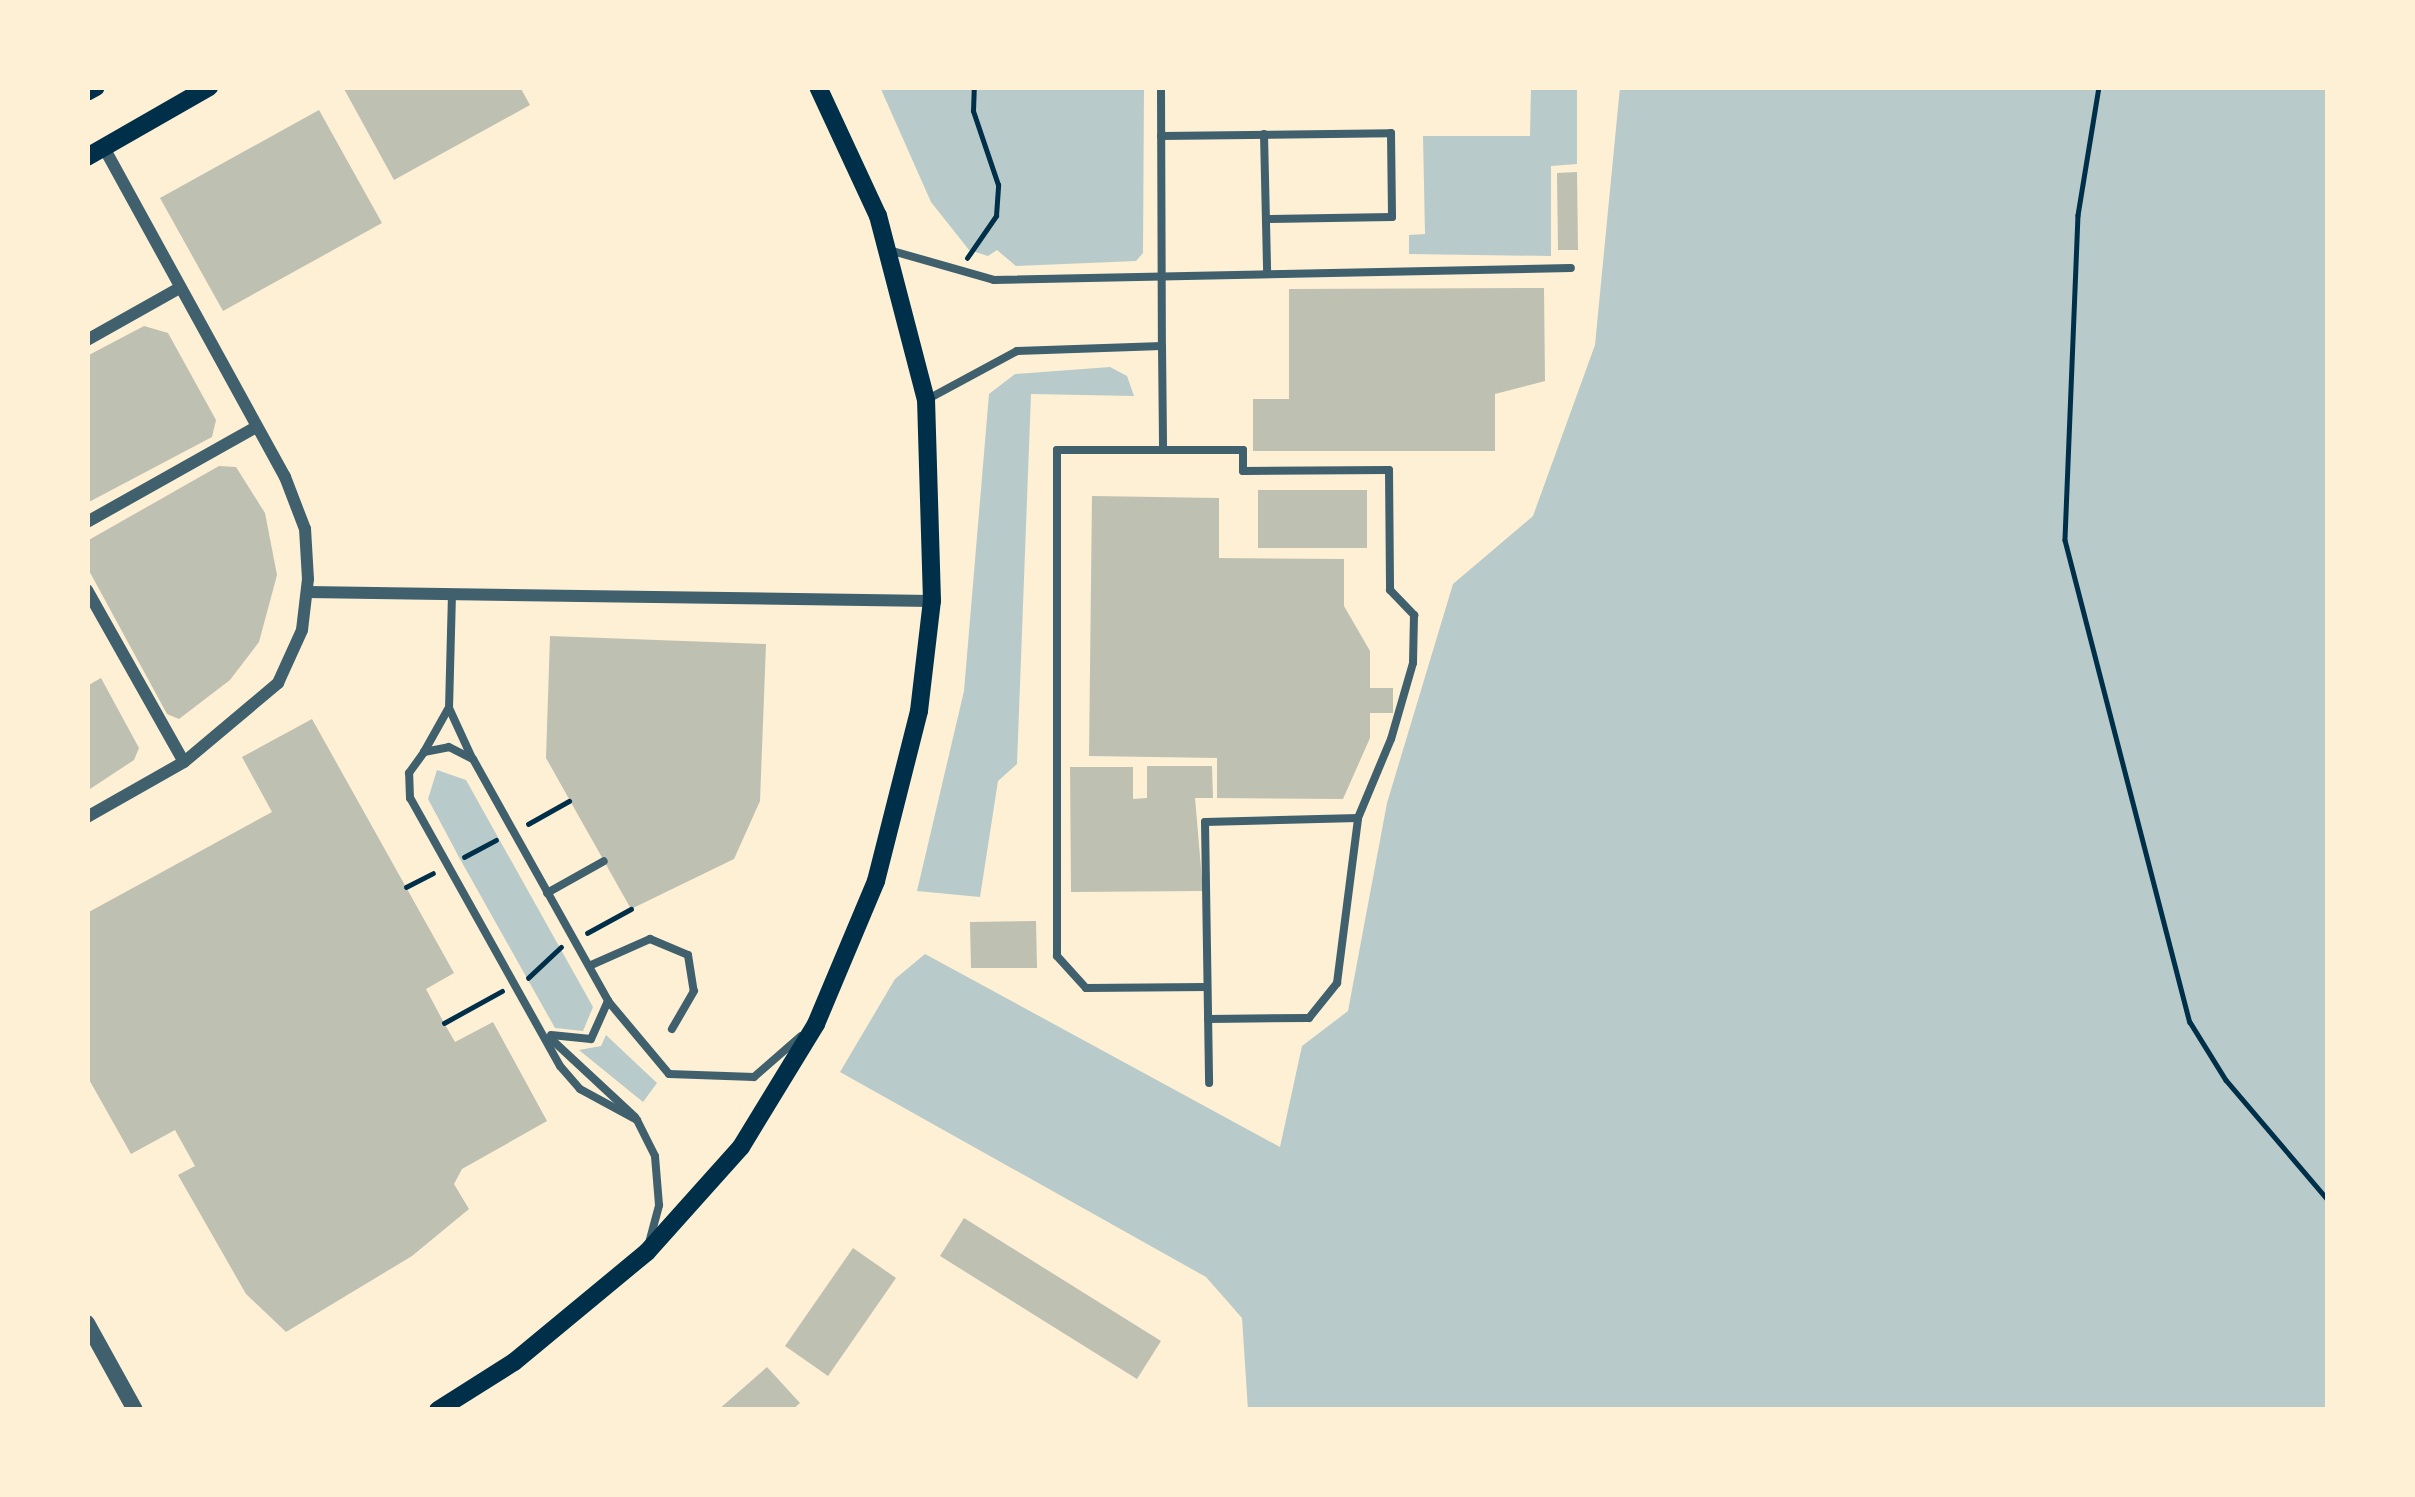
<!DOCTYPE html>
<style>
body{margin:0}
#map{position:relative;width:2415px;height:1497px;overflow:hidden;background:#fdf0d5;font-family:Georgia,serif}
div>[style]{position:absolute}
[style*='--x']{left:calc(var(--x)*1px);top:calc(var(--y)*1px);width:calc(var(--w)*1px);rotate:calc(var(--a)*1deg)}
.green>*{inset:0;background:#b9caca}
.building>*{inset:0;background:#bec0b2}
.path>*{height:4.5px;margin:-2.25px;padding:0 2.25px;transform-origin:2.25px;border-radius:2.25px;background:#003049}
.service>*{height:8px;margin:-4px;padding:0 4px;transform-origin:4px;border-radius:4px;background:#3f606c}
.minor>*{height:12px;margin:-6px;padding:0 6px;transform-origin:6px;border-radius:6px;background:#3f606c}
.tertiary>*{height:16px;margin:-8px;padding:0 8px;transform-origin:8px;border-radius:8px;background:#3f606c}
.secondary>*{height:18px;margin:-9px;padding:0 9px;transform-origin:9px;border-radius:9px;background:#003049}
span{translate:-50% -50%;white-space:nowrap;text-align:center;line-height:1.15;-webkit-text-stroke:12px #fdf0d5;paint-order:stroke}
.frame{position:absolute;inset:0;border:90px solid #fdf0d5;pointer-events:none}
</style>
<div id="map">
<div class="green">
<i style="clip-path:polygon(880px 87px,1144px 87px,1143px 253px,1136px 261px,1016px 266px,997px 250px,988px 256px,969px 250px,931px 202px)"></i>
<i style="clip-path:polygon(1531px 87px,1577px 87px,1577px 164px,1551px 166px,1551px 256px,1409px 254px,1409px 235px,1425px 234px,1423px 136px,1530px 136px)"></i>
<i style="clip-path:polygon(1620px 87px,2328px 87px,2328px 1410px,1248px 1410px,1242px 1318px,1206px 1277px,840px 1072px,895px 979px,925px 954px,1280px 1147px,1302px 1046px,1348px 1011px,1387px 803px,1453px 584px,1533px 516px,1595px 345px)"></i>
<i style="clip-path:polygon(1110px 367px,1127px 376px,1134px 396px,1031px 394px,1017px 764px,998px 781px,980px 897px,917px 891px,964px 691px,989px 394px,1015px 374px)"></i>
<i style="clip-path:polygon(437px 770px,466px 780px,593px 1007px,583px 1031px,555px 1028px,460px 859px,428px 799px)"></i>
<i style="clip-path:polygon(606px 1035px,657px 1083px,643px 1102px,579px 1050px,601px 1046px)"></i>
</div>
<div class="building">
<i style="clip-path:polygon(343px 87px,520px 87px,530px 105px,394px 180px)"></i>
<i style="clip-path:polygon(319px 110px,382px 223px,223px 311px,160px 198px)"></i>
<i style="clip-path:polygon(1577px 172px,1578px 250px,1558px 250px,1557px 173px)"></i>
<i style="clip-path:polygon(1544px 288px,1545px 381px,1495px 394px,1495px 451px,1253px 451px,1253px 399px,1289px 399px,1289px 289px)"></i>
<i style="clip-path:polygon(144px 326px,168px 333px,216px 420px,212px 437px,87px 503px,87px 356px)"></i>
<i style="clip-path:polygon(219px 466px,236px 467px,265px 513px,277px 575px,259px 642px,230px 680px,179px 719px,167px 714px,87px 567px,87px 541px)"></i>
<i style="clip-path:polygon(1258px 490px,1367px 490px,1367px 548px,1258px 548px)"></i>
<i style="clip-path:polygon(1092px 496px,1219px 498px,1219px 558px,1344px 559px,1344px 606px,1370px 651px,1370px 688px,1393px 688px,1393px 713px,1370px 713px,1370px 738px,1343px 799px,1217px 798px,1217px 758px,1089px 756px)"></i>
<i style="clip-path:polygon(550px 636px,766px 644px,760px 801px,734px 859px,631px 909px,546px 758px)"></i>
<i style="clip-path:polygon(101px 678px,139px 748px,134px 760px,87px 791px,87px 686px)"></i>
<i style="clip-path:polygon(312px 719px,454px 973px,426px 989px,444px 1023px,455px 1042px,493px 1022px,547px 1121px,462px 1169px,454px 1184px,469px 1209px,412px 1256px,286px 1332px,246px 1294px,178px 1175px,195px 1166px,175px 1130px,131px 1154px,87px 1076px,87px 913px,272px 812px,242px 757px)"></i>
<i style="clip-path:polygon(1147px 766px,1212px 766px,1213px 798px,1195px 798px,1203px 891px,1071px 892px,1070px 767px,1133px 767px,1133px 799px,1147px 798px)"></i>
<i style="clip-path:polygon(1036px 921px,1037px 968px,971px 968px,970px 922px)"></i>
<i style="clip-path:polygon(964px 1218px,1161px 1341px,1137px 1379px,940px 1256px)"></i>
<i style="clip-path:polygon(853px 1248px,896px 1278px,828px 1376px,785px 1346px)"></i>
<i style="clip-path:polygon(767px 1367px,800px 1403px,792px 1410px,718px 1410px)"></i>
</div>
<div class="path">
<i style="--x:1036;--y:87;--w:110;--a:0"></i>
<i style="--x:2099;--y:87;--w:130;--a:99.3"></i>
<i style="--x:2078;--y:215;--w:325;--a:92.3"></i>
<i style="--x:2065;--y:540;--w:498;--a:75.5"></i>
<i style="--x:2190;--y:1022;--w:68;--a:58.2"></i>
<i style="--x:2226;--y:1080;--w:157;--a:49.6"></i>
<i style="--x:967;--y:258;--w:51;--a:-55.4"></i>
<i style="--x:996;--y:216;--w:31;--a:-86"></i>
<i style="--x:998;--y:185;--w:78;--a:-108.7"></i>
<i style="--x:973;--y:111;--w:24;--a:-88"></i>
<i style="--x:528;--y:824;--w:47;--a:-29.3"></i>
<i style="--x:464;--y:857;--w:36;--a:-28"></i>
<i style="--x:406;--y:887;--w:30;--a:-27"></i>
<i style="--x:587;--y:933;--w:50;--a:-28.6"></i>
<i style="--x:528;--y:978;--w:45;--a:-43.2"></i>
<i style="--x:444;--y:1023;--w:66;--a:-28.9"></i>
</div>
<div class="service">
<i style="--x:1161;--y:87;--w:259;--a:89.8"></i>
<i style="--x:1264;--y:134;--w:136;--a:88.7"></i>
<i style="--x:1161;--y:136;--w:230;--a:-0.7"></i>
<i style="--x:1391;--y:133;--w:84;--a:89.3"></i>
<i style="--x:1392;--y:217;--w:126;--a:179.1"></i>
<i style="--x:889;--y:250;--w:109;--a:15.9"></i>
<i style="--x:994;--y:280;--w:577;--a:-1.19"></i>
<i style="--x:928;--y:399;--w:101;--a:-28.3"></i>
<i style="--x:1017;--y:351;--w:145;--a:-2"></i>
<i style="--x:1162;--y:346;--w:104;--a:89.4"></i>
<i style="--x:1163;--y:450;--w:80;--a:0"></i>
<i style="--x:1243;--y:450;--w:21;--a:90"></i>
<i style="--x:1243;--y:471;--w:146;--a:-0.4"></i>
<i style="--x:1389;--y:470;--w:120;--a:89.5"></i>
<i style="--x:1390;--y:590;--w:35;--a:46"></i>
<i style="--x:1414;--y:615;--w:48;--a:91.2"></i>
<i style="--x:1413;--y:663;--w:79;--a:106.1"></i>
<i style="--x:1391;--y:739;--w:86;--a:112.7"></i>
<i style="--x:1358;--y:818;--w:153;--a:178.5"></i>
<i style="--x:1205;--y:822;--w:261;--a:89.1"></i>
<i style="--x:1163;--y:450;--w:106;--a:180"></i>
<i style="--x:1057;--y:450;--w:506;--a:90"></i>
<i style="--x:1057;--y:956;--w:43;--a:47.8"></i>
<i style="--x:1086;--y:988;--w:121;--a:-0.5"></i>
<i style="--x:452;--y:594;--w:114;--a:91.5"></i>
<i style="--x:449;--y:708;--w:55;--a:65.3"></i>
<i style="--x:424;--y:752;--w:49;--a:-60.8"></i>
<i style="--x:547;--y:893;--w:65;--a:-29.3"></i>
<i style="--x:589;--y:966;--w:67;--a:-23.9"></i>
<i style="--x:650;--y:939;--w:41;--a:22.8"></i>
<i style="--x:688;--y:955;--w:36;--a:81"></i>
<i style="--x:694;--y:991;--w:44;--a:120.1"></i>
<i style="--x:1208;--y:1019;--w:101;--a:-0.6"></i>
<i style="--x:1309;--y:1018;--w:45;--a:-51.3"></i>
<i style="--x:1337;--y:983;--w:166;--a:-82.7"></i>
<i style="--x:551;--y:1035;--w:40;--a:5.7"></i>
<i style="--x:591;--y:1039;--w:42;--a:-65.9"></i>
<i style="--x:550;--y:1038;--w:116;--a:42.9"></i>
<i style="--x:649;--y:1243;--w:39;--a:-75"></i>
<i style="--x:659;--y:1205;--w:49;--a:-94.7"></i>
<i style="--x:655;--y:1156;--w:40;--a:-116.6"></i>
<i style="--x:637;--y:1120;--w:65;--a:-151.5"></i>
<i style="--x:580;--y:1089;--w:30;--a:-131"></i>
<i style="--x:560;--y:1066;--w:307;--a:-119.2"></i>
<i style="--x:410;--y:798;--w:25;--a:-92"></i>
<i style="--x:409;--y:773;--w:26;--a:-54"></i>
<i style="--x:424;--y:752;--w:25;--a:-11"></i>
<i style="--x:449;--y:747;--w:27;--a:27"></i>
<i style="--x:473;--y:759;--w:277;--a:60.8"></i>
<i style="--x:608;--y:1001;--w:95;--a:50.1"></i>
<i style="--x:669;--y:1074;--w:85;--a:2"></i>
<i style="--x:754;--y:1077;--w:62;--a:-41.1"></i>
</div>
<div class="minor">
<i style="--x:87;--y:340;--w:104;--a:-29.3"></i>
<i style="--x:87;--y:522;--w:194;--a:-29.3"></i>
<i style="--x:87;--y:590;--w:197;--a:60.6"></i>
<i style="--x:307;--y:592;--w:625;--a:0.83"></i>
<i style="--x:87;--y:817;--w:112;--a:-29.6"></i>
<i style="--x:184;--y:762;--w:123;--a:-40"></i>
<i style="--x:278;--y:683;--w:58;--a:-65.6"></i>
<i style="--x:302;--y:630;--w:51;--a:-83.3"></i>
<i style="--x:308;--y:579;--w:50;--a:-93.4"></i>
<i style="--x:305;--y:529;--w:56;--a:-111"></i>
<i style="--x:285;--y:477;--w:376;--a:-118.8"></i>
</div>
<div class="tertiary">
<i style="--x:87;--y:1323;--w:99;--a:61.1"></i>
</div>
<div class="secondary">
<i style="--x:87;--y:92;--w:10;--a:-29"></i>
<i style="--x:87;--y:157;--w:141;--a:-29.8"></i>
<i style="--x:438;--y:1410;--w:90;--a:-32.3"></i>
<i style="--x:514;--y:1362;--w:173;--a:-39.6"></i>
<i style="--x:647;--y:1252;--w:141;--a:-48.2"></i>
<i style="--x:741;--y:1147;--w:144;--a:-58.6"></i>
<i style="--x:816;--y:1024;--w:155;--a:-67.2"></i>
<i style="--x:876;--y:881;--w:175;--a:-75.8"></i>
<i style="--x:919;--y:711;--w:111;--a:-83.3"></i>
<i style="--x:932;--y:601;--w:201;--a:-91.7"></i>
<i style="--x:926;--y:400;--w:190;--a:-104.6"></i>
<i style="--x:878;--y:216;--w:142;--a:-114.9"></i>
</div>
<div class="frame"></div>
</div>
